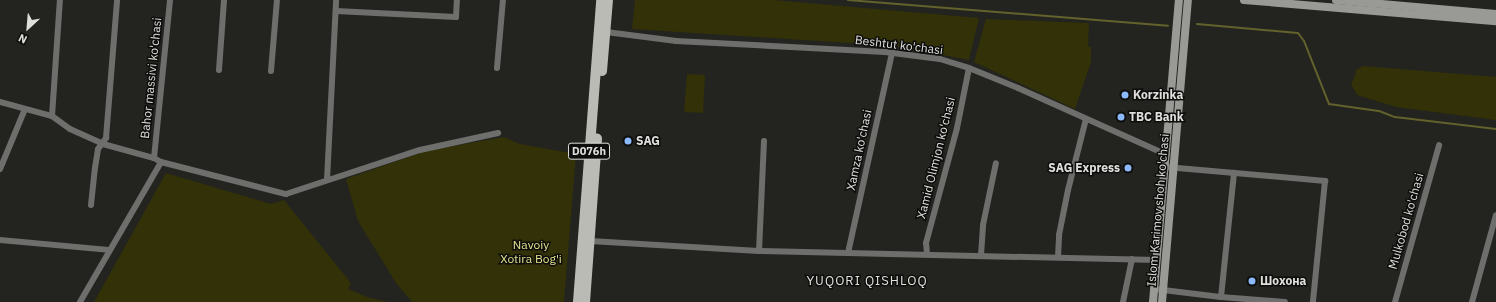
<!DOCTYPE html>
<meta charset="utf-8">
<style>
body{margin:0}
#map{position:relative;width:1496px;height:302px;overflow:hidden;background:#23241f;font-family:"IBM Plex Sans",sans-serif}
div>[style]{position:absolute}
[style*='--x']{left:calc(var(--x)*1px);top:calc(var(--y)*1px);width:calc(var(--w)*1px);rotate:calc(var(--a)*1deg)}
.green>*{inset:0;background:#323107}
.stream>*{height:2px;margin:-1px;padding:0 1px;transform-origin:1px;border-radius:1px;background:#63622c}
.minor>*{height:6px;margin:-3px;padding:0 3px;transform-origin:3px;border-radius:3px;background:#6e6e6c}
.secondary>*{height:8px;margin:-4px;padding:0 4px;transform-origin:4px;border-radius:4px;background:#999996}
.primary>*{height:10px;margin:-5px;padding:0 5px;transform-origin:5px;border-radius:5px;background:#bbbbb6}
.dots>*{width:11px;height:11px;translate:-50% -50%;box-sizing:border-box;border:2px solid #0d0d0b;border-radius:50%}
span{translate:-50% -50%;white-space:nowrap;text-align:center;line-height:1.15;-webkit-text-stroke:3px #0d0d0b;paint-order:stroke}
.shield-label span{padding:1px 3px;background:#0d0d0b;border:1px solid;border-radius:3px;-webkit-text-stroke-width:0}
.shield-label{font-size:11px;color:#dfe0dd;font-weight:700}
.street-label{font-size:12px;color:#dfe0dd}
.poi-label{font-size:12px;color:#dfe0dd;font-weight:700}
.left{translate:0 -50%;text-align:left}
.right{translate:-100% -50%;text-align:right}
.park-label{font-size:12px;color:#e2e28e}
.neighbourhood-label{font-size:13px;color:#dfe0dd;letter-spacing:1px}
.north{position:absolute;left:8px;top:8px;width:40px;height:40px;-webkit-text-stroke:3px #0d0d0b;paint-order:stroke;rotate:206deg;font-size:11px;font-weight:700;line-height:16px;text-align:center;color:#dfe0dd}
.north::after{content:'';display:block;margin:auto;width:14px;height:18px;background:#dfe0dd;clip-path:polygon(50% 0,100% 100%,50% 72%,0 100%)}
</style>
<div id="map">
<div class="green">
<i style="clip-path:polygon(635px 0,773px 0,979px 18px,969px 60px,896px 46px,632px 29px)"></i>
<i style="clip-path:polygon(986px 19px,1089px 23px,1088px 46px,1091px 47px,1091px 62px,1075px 109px,974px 62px)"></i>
<i style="clip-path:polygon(1363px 66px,1496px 77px,1496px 120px,1396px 107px,1357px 95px,1351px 84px,1355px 76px,1356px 70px)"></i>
<i style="clip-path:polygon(687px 74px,705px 75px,703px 113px,684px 112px)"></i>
<i style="clip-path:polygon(504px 137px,520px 144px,576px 154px,564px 302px,412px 302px,396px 283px,358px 221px,346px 179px,426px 151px)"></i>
<i style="clip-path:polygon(166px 173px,271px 204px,284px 200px,351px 283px,348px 289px,370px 298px,388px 302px,94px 302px)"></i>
</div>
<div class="stream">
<i style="--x:848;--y:0;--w:321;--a:4.6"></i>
<i style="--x:1197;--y:24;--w:101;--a:5.1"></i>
<i style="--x:1298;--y:33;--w:10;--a:53"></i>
<i style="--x:1304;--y:41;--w:68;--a:68.4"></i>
<i style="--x:1329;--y:104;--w:50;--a:8"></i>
<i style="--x:1379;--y:111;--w:17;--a:21"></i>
<i style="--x:1395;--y:117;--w:102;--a:6.8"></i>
</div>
<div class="minor">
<i style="--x:336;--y:11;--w:120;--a:2.9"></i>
<i style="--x:456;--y:17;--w:17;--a:-87"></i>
<i style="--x:606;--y:32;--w:71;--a:7.3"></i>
<i style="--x:676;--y:41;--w:209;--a:3"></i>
<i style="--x:885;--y:52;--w:55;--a:7.3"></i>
<i style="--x:940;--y:59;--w:30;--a:17"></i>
<i style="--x:969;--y:68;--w:53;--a:22.2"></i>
<i style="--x:1018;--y:88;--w:163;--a:24.2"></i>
<i style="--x:497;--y:68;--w:68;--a:-85"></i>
<i style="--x:219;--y:70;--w:70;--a:-85.9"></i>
<i style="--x:271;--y:71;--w:71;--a:-85.2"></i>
<i style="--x:0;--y:102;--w:54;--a:15.1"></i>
<i style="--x:52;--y:116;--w:22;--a:36"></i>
<i style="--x:70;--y:129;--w:36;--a:24"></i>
<i style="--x:103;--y:144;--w:53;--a:15.4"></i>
<i style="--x:154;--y:158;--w:8;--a:30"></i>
<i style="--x:161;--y:162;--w:129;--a:14.4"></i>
<i style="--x:286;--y:194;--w:141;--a:-18.2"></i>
<i style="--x:420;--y:150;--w:80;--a:-12.3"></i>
<i style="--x:52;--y:116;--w:116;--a:-86.1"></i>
<i style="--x:154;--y:158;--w:159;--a:-84.2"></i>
<i style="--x:1166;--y:167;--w:160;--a:5"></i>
<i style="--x:1325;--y:181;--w:122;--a:95.7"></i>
<i style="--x:0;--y:169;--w:65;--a:-67.4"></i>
<i style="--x:327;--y:180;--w:180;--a:-87.1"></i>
<i style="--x:91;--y:205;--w:37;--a:-84"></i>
<i style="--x:95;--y:168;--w:19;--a:-81"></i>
<i style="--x:98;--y:149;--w:14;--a:-54"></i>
<i style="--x:106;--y:138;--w:138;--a:-85.4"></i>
<i style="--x:0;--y:240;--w:109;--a:5.2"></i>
<i style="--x:590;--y:241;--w:169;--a:3.4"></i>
<i style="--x:759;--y:251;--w:398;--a:1.3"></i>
<i style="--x:759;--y:251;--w:110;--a:-87.4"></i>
<i style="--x:848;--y:253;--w:205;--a:-77.6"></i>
<i style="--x:927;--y:254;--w:11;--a:-95"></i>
<i style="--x:926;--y:243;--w:119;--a:-74.9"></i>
<i style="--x:957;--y:128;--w:61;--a:-78.7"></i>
<i style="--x:981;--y:255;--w:30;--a:-86"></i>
<i style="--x:983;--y:225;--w:63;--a:-78.2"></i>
<i style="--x:1058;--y:257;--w:22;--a:-87"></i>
<i style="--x:1059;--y:235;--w:46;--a:-78.7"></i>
<i style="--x:1068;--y:190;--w:73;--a:-75.8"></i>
<i style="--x:1155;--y:289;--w:66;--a:6.9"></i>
<i style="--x:1221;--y:297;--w:64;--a:4.5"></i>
<i style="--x:1221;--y:297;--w:125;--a:-84"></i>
<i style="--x:80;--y:302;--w:162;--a:-59.9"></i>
<i style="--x:1123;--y:302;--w:44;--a:-78.2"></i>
<i style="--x:1395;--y:302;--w:163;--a:-74.3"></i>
<i style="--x:1472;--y:302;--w:90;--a:-74.6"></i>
</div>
<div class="secondary">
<i style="--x:1244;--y:0;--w:253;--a:4.8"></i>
<i style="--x:1336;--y:0;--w:161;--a:5"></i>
<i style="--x:1153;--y:302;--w:303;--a:-85.1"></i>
<i style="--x:1162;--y:302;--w:303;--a:-85.1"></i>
</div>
<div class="primary">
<i style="--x:602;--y:71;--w:71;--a:-85.2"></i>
<i style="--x:578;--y:302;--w:303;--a:-85.6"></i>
<i style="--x:585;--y:302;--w:164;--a:-85.8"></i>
</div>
<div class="dots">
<i style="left:1125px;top:95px;background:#8cb9fc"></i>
<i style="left:1121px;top:117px;background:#8cb9fc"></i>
<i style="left:628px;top:141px;background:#8cb9fc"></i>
<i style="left:1128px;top:168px;background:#8cb9fc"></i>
<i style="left:1252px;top:281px;background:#8cb9fc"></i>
</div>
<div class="shield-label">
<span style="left:589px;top:151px">D076h</span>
</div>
<div class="street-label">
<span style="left:899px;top:45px;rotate:7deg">Beshtut ko'chasi</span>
<span style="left:151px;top:78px;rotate:-84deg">Bahor massivi ko'chasi</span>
<span style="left:859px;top:150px;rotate:-78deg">Xamza ko'chasi</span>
<span style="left:936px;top:158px;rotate:-76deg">Xamid Olimjon ko'chasi</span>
<span style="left:1158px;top:210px;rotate:-85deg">Islom Karimov shoh ko'chasi</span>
<span style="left:1406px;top:221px;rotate:-74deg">Mulkobod ko'chasi</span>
</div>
<div class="poi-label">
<span class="left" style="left:1133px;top:95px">Korzinka</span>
<span class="left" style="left:1129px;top:117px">TBC Bank</span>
<span class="left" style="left:636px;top:141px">SAG</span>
<span class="right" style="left:1120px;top:168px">SAG Express</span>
<span class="left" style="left:1260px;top:281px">Шохона</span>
</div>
<div class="park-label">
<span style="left:531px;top:252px">Navoiy<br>Xotira Bog'i</span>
</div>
<div class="neighbourhood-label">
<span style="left:867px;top:281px">YUQORI QISHLOQ</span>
</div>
<div class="north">N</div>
</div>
